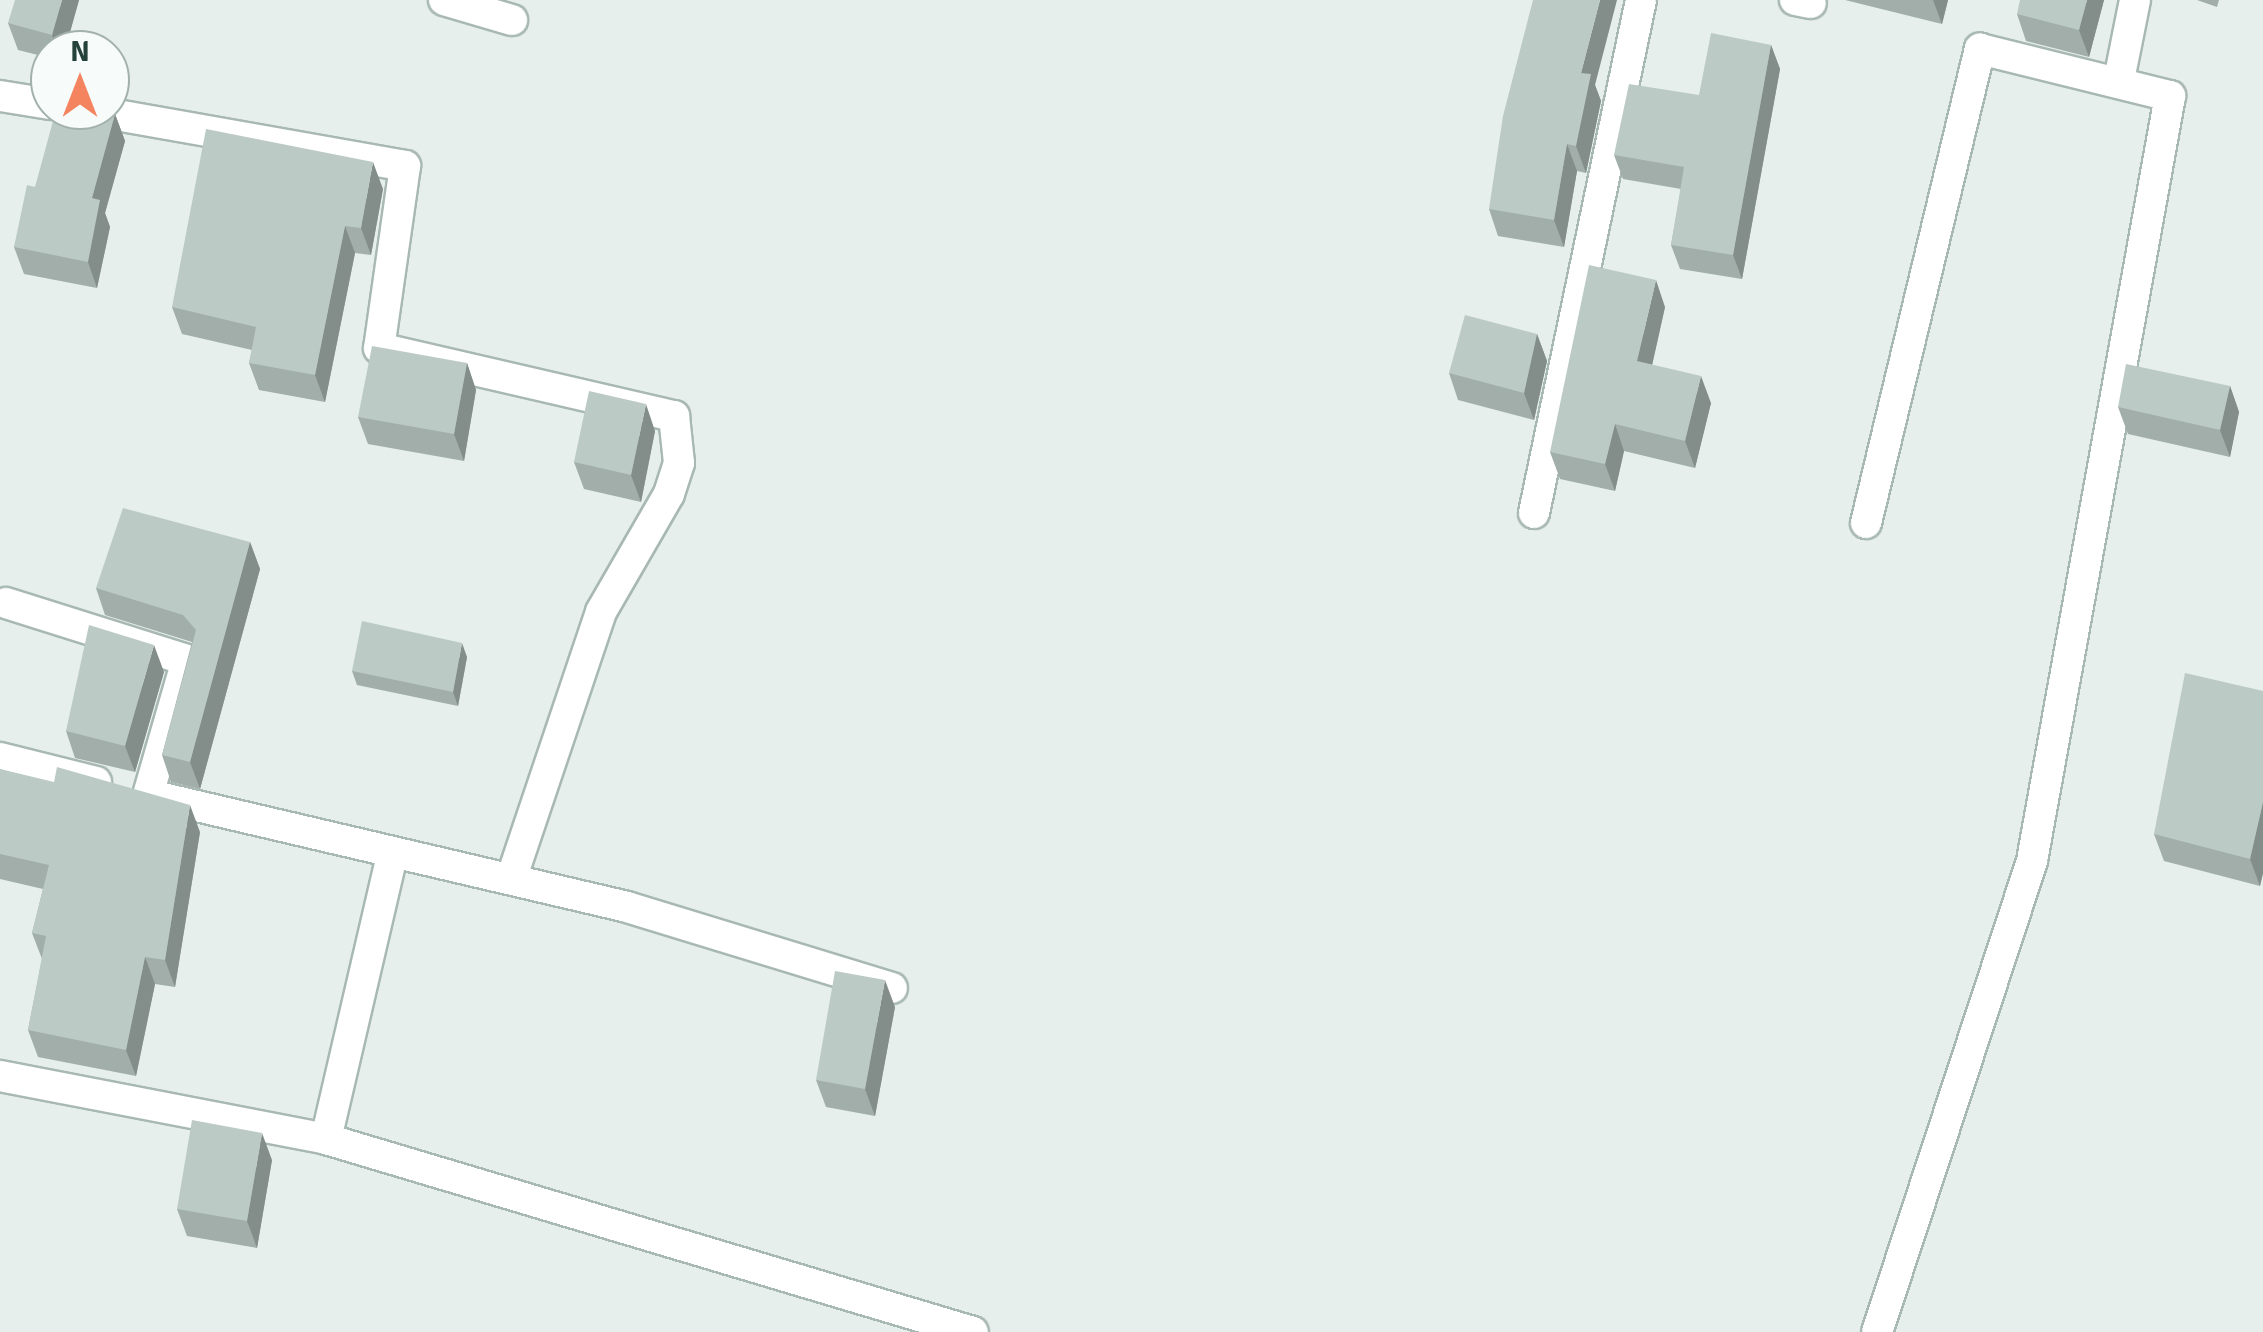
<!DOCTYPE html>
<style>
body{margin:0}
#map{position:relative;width:2263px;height:1332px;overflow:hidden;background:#e6efeb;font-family:Signika,sans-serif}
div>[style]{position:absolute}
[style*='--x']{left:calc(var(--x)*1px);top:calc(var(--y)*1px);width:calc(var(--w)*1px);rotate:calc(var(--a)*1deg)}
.roads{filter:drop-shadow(2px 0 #a8b8b2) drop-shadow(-2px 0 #a8b8b2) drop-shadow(0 2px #a8b8b2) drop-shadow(0 -2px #a8b8b2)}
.minor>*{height:30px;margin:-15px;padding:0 15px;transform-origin:15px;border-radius:15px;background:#fff}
.wall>*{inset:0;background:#a1aea9}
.shaded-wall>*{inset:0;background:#838d89}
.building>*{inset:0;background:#bbcac4}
span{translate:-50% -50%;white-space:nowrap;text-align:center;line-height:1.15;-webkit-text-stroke:8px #f7fbf9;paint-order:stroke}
.north{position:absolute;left:30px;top:30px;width:100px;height:100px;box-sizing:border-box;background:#f7fbf9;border:2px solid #a3b1ad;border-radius:50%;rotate:0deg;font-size:28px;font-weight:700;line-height:40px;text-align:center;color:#24423a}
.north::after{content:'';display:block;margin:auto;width:35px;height:45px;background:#f4845f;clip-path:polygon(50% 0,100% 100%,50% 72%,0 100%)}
</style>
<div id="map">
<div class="roads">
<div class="minor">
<i style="--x:444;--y:0;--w:71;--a:16.4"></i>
<i style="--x:1795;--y:0;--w:16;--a:11"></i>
<i style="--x:2119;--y:80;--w:82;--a:-78.7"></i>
<i style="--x:0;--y:96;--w:51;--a:9.1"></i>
<i style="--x:88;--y:110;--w:322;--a:10"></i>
<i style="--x:405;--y:166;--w:184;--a:98.1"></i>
<i style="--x:379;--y:348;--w:303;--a:13"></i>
<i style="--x:674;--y:416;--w:47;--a:83.9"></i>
<i style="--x:679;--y:463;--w:33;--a:108"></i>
<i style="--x:669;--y:494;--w:136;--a:120"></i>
<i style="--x:601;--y:612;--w:282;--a:108.6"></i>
<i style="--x:1534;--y:513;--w:524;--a:-78.22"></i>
<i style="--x:1866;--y:523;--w:488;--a:-76.5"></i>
<i style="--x:1980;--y:49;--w:196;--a:13.9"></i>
<i style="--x:2170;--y:96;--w:777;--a:100.23"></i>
<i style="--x:2032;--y:861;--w:496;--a:108.2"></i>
<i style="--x:6;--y:603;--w:190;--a:17.5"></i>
<i style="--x:187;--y:660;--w:141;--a:106.1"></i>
<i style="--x:0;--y:758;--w:99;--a:14"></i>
<i style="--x:150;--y:795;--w:490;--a:13.2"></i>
<i style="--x:627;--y:907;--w:277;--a:17"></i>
<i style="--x:0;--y:1076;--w:332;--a:10.9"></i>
<i style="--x:326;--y:1139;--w:675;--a:16.61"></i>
<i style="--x:326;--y:1139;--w:292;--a:-76.9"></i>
</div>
</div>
<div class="wall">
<i style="clip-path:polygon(79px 0,65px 50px,50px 50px,50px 58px,18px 50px,8px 23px)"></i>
<i style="clip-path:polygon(1845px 0,1948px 0,1942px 24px)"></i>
<i style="clip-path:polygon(2104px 0,2089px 57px,2026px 41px,2017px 14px)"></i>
<i style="clip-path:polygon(2197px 0,2219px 0,2217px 7px)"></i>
<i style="clip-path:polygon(1771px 45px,1780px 69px,1742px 279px,1680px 269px,1671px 245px,1681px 189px,1623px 179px,1614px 155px)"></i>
<i style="clip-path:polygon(1595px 85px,1601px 101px,1586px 173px,1577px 171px,1564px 247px,1498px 236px,1489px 209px)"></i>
<i style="clip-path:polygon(115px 114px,125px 141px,105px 213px,110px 227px,97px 288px,24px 274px,14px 247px,35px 187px)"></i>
<i style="clip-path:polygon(383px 189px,371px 255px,355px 253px,325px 402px,259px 390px,249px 363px,252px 350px,182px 334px,172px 307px)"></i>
<i style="clip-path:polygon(1665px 307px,1652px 365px,1711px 403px,1695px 468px,1624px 451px,1615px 491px,1560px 479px,1550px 452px)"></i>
<i style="clip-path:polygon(1537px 334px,1547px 361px,1534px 420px,1458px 400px,1449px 373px)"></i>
<i style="clip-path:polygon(467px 363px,476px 390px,464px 461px,368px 444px,358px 417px)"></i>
<i style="clip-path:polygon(2230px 386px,2239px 412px,2230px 457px,2128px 434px,2118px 407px)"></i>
<i style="clip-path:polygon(655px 431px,641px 502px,584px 489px,574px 462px)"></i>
<i style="clip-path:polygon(250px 542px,260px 569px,200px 789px,171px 782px,162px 755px,192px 642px,105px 615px,96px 588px)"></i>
<i style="clip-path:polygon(467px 657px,458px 706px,357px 685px,352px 671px)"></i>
<i style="clip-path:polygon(164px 672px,135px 772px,75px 758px,66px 731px)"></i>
<i style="clip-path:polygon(2263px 691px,2263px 873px,2260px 886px,2164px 861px,2154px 834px)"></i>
<i style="clip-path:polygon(0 769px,200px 832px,175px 987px,155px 984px,136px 1076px,38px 1057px,28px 1030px,42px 959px,32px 933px,43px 889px,0 879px)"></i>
<i style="clip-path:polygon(895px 1007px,875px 1116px,826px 1107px,816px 1080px)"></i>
<i style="clip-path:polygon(272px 1160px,257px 1248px,187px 1236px,177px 1209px)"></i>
</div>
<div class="shaded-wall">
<i style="clip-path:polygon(62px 0,79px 0,65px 50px,57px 50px,52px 35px)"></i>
<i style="clip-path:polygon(1600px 0,1617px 0,1595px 85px,1601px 101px,1586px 173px,1576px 146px,1581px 73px)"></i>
<i style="clip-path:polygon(1933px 0,1948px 0,1942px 24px)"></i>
<i style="clip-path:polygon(2087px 0,2104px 0,2089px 57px,2079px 30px)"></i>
<i style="clip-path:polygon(1771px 45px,1780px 69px,1742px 279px,1733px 255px)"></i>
<i style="clip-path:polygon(115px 114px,125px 141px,105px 213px,110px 227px,97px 288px,88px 262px,92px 198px)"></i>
<i style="clip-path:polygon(1567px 144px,1577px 171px,1564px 247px,1554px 220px)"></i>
<i style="clip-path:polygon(373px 162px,383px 189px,371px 255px,361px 228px)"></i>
<i style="clip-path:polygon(345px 226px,355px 253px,325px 402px,315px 375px)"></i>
<i style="clip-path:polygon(1656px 280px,1665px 307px,1647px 388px,1637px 361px)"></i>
<i style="clip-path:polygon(1537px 334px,1547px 361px,1534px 420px,1524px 393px)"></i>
<i style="clip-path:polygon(467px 363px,476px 390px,464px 461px,454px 434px)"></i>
<i style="clip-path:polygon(1701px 376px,1711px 403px,1695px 468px,1685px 441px)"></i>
<i style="clip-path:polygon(2230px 386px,2239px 412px,2230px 457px,2220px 430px)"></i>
<i style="clip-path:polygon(646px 404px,655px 431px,641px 502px,631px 475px)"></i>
<i style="clip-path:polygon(1615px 424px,1624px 451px,1615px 491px,1605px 464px)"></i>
<i style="clip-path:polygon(250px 542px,260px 569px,200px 789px,190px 762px)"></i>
<i style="clip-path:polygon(462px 643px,467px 657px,458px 706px,453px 692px)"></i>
<i style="clip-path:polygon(154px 645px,164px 672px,135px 772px,125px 746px)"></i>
<i style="clip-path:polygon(2263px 802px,2263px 873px,2260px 886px,2250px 859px)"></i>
<i style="clip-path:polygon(190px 805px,200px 832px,175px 987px,165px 960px)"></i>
<i style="clip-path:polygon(145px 957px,155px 984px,136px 1076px,126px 1050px)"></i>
<i style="clip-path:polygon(885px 980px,895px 1007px,875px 1116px,865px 1089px)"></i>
<i style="clip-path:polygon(262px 1133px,272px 1160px,257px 1248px,247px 1221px)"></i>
</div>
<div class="building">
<i style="clip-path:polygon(15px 0,62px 0,52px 35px,8px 23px)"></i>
<i style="clip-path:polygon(1533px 0,1600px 0,1581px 73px,1591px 74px,1576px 146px,1567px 144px,1554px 220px,1489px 209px,1503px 116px)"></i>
<i style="clip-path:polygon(2020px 0,2087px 0,2079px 30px,2017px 14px)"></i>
<i style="clip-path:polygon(1711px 33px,1771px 45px,1733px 255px,1671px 245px,1684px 167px,1614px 155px,1629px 84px,1699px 95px)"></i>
<i style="clip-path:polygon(56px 110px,101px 110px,115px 114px,92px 198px,100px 200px,88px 262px,14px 247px,27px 185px,35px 187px)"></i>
<i style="clip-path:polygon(206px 129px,373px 162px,361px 228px,345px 226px,315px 375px,249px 363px,256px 327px,172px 307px)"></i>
<i style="clip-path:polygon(1589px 265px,1656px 280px,1637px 361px,1701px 376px,1685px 441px,1615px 424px,1605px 464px,1550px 452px)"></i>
<i style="clip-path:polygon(1465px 315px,1537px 334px,1524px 393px,1449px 373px)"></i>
<i style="clip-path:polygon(372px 346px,467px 363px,454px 434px,358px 417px)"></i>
<i style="clip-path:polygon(2126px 364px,2230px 386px,2220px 430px,2118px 407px)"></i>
<i style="clip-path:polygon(589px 391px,646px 404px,631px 475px,574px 462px)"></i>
<i style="clip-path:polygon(123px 508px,250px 542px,190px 762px,162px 755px,196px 630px,183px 615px,96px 588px)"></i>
<i style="clip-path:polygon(362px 621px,462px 643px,453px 692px,352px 671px)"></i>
<i style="clip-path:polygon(89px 625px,154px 645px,125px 746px,66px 731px)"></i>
<i style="clip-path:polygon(2185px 673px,2263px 691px,2263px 802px,2250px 859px,2154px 834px)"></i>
<i style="clip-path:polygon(57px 767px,190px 805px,165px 960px,145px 957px,126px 1050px,28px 1030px,46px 936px,32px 933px,49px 865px,0 854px,0 769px,54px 782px)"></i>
<i style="clip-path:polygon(835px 971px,885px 980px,865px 1089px,816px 1080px)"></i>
<i style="clip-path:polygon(192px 1120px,262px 1133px,247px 1221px,177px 1209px)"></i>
</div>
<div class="north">N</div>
</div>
